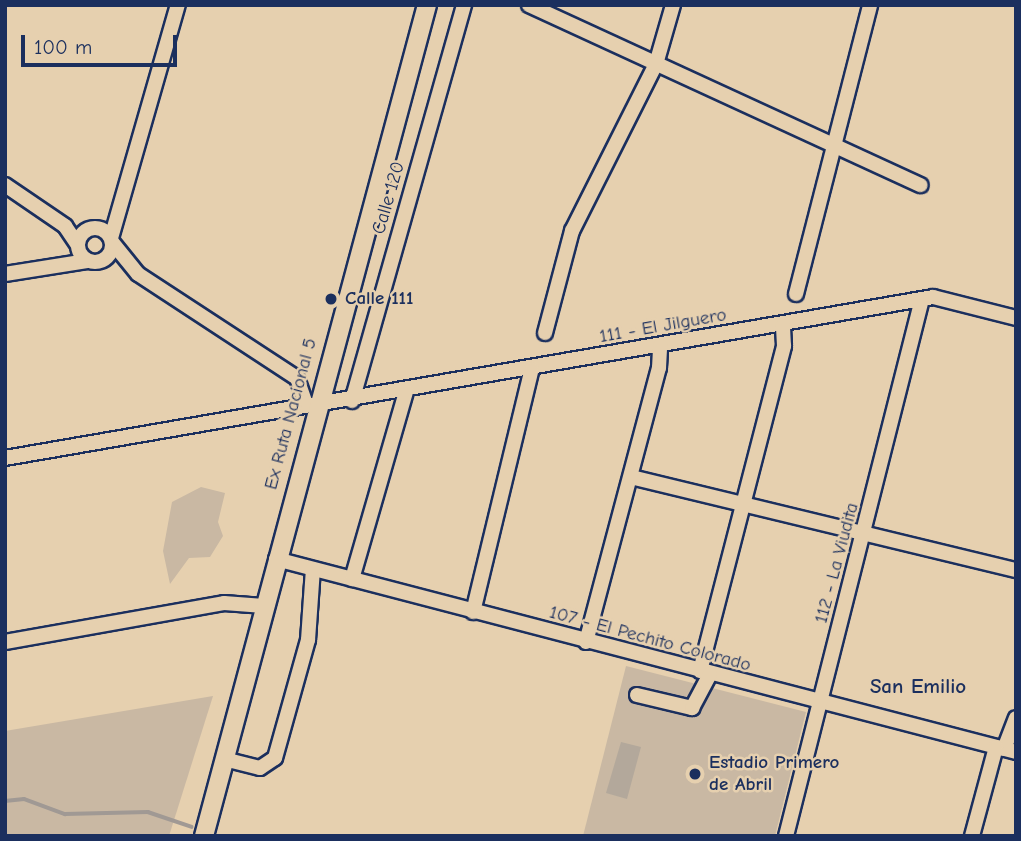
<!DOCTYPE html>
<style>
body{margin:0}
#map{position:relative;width:1021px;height:841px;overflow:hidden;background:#e6d0af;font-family:"Comic Neue",sans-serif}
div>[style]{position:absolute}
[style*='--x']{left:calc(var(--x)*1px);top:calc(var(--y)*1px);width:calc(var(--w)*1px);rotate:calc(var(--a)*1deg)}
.green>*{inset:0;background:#c9b8a3}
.stream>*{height:3.5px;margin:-1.75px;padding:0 1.75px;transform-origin:1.75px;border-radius:1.75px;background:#a09994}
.building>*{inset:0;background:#b3a89b}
.roads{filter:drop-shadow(2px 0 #1b2f5e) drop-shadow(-2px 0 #1b2f5e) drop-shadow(0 2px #1b2f5e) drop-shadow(0 -2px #1b2f5e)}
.minor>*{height:14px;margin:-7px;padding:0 7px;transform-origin:7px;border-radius:7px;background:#e6d0af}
.minor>.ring{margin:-7px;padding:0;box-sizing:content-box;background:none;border:14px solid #e6d0af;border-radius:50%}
.major>*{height:18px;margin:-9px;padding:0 9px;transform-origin:9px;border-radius:9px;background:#e6d0af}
.dots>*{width:19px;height:19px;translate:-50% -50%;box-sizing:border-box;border:4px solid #e6d0af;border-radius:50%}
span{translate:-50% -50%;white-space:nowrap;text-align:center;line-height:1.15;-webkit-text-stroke:5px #e6d0af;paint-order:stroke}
.street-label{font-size:19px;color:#1b2f5e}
.poi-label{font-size:19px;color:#1b2f5e;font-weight:700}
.left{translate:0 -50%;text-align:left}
.neighbourhood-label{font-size:21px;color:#1b2f5e;font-weight:700}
.frame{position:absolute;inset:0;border:7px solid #1b2f5e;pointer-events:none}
.scale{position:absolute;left:21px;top:35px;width:156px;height:32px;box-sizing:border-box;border:4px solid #1b2f5e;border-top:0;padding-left:9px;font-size:21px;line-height:24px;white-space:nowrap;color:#1b2f5e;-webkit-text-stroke:5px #e6d0af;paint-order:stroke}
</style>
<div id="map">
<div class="green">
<i style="clip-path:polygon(201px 487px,225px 493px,218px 522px,223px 536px,210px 557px,189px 558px,170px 584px,163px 551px,172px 502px)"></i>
<i style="clip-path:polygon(626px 666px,806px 712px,775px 836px,583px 836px)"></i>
<i style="clip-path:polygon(213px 696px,169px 836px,5px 836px,5px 731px)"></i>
</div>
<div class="stream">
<i style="--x:5;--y:801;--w:19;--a:-6"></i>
<i style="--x:24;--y:799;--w:44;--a:20.1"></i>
<i style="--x:65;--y:814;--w:83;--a:-1.4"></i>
<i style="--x:148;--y:812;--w:46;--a:18.8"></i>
</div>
<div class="building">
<i style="clip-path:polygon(621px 742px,641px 747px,627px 799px,606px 793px)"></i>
</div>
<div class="roads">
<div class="minor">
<i style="--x:529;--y:5;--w:431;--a:24.7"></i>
<i style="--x:5;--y:185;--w:73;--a:34.3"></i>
<i style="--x:65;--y:226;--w:22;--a:56"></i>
<i class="ring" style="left:78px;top:228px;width:20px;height:20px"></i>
<i style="--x:111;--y:238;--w:242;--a:-74"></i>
<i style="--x:112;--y:242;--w:41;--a:50.9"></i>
<i style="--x:138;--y:274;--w:190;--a:33.2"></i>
<i style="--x:297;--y:378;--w:24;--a:71"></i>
<i style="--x:5;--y:274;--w:83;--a:-9"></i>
<i style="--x:796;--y:294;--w:298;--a:-75.6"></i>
<i style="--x:545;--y:333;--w:106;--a:-75.2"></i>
<i style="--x:572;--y:231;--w:187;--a:-63.3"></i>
<i style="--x:656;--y:64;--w:61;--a:-73.9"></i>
<i style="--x:352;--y:401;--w:412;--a:-74.2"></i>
<i style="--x:5;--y:458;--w:942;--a:-9.84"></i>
<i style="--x:933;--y:297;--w:86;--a:14.2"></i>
<i style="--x:631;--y:477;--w:396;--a:13.6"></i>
<i style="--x:276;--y:559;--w:765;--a:14.62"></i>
<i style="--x:352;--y:579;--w:195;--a:-73.9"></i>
<i style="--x:473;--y:612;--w:250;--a:-76.4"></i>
<i style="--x:5;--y:642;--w:222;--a:-10.1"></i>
<i style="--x:224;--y:603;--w:40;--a:4.3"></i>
<i style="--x:586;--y:642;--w:284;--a:-75.1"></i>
<i style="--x:659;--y:368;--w:22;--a:-87"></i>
<i style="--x:700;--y:671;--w:336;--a:-75.5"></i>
<i style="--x:784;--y:346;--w:21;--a:-93"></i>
<i style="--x:637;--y:695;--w:57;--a:13.3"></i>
<i style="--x:692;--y:708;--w:38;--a:-62"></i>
<i style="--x:1004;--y:749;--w:33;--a:-69"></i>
<i style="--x:224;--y:759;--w:37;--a:14"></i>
<i style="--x:260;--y:768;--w:18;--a:-34"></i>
<i style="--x:275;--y:758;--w:123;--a:-74.4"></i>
<i style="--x:308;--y:640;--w:71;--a:-86"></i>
<i style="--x:786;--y:836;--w:554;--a:-75.79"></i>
<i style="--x:972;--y:836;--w:92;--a:-74.9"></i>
</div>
<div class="major">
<i style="--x:204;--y:836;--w:860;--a:-74.98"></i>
</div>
</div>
<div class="dots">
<i style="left:331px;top:299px;background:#1b2f5e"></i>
<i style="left:695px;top:774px;background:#1b2f5e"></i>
</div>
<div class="street-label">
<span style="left:389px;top:198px;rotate:-74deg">Calle 120</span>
<span style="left:663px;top:326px;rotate:-10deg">111 - El Jilguero</span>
<span style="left:291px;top:414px;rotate:-75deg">Ex Ruta Nacional 5</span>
<span style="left:837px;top:563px;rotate:-75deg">112 - La Viudita</span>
<span style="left:650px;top:639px;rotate:15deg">107 - El Pechito Colorado</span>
</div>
<div class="poi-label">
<span class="left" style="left:345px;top:299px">Calle 111</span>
<span class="left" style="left:709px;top:774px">Estadio Primero<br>de Abril</span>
</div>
<div class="neighbourhood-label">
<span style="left:918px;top:686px">San Emilio</span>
</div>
<div class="frame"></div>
<div class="scale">100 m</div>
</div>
